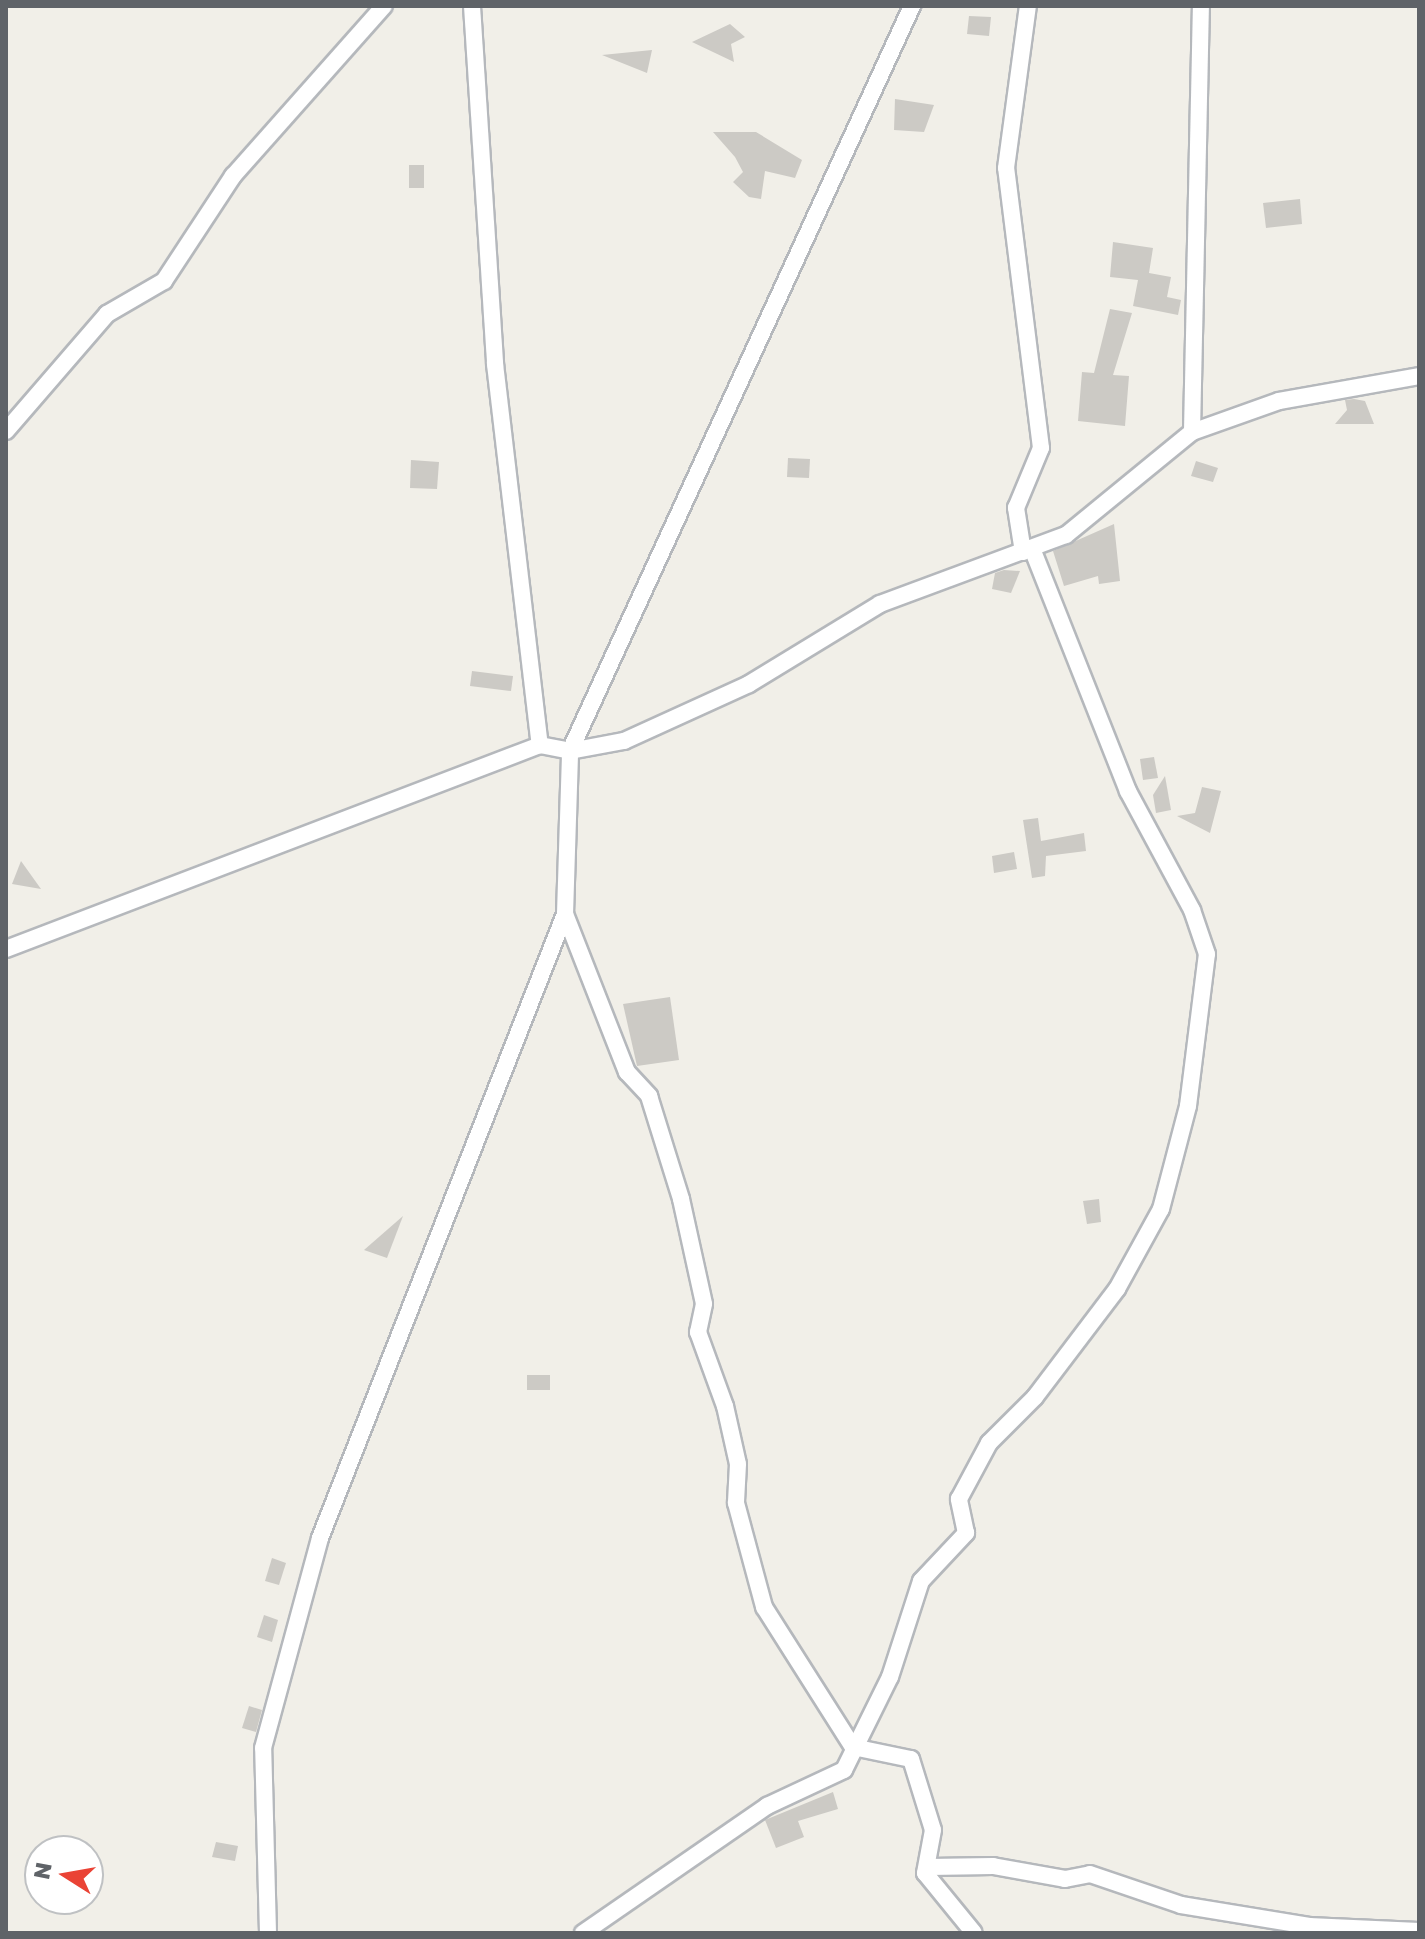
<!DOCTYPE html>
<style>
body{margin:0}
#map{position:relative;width:1425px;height:1939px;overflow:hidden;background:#f1efe8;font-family:"Golos Text",sans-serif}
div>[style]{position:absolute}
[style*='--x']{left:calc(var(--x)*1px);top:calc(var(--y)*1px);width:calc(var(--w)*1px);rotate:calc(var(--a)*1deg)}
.building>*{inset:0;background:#cccac5}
.roads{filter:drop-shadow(2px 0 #b5b8bc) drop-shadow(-2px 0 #b5b8bc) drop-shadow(0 2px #b5b8bc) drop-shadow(0 -2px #b5b8bc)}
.street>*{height:16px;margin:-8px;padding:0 8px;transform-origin:8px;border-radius:8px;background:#fff}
span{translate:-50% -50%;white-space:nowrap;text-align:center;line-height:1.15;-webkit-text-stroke:7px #fff;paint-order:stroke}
.frame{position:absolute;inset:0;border:8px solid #5f6368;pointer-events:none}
.north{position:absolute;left:24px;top:1835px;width:80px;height:80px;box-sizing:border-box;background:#fff;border:2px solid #bfc1c3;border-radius:50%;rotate:281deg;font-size:22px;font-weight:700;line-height:32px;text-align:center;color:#5f6368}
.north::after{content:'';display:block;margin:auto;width:28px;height:36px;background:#ea4335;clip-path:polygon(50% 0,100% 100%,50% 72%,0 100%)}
</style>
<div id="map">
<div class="building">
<i style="clip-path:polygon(969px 16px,991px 17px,989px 36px,967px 34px)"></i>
<i style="clip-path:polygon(730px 24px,745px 37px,731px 44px,734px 62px,692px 42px)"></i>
<i style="clip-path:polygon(652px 50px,647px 73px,602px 55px)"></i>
<i style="clip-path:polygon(895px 99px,934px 105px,924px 132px,894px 130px)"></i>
<i style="clip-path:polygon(713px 132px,756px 132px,802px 160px,795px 178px,765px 171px,761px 199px,749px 197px,733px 182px,743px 172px,735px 157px)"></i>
<i style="clip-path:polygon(409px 165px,424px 165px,424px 188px,409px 188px)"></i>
<i style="clip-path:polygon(1300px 199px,1302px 224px,1266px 228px,1263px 203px)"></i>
<i style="clip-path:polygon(1113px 242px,1153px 248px,1149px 273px,1171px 277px,1167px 297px,1181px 300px,1178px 315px,1133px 306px,1138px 280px,1110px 277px)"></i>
<i style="clip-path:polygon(1110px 309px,1132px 313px,1113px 375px,1129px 376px,1125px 426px,1078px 421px,1082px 372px,1094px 373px)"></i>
<i style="clip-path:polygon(1354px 399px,1365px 401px,1374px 424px,1335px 424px,1347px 410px,1345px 400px)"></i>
<i style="clip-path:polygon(788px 458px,810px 459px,809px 478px,787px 477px)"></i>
<i style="clip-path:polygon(411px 460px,439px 462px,437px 489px,410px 488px)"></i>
<i style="clip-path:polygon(1196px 461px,1218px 468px,1213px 482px,1191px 476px)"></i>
<i style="clip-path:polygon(1114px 524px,1120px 581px,1099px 584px,1098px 576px,1064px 586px,1053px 551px)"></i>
<i style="clip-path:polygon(1004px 570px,1020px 571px,1011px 593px,992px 589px,995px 573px)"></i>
<i style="clip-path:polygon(472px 671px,513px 676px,511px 691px,470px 686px)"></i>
<i style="clip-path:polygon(1154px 757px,1158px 778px,1143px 780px,1140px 759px)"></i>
<i style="clip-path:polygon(1165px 776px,1171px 810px,1156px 813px,1153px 795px)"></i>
<i style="clip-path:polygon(1202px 787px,1221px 791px,1210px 833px,1177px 816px,1195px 813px)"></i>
<i style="clip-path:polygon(1038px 818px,1041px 841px,1084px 833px,1086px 851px,1046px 856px,1045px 876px,1032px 878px,1023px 820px)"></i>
<i style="clip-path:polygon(1014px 852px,1017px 869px,994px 873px,992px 856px)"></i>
<i style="clip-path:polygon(21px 861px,41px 889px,12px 884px)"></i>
<i style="clip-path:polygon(670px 997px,679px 1060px,637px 1066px,623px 1004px)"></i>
<i style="clip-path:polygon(1099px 1199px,1101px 1222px,1087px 1224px,1083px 1201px)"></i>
<i style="clip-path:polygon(403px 1216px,387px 1258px,364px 1250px)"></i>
<i style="clip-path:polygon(527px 1375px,550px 1375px,550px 1390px,527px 1390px)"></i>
<i style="clip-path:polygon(272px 1558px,286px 1563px,279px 1585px,265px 1581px)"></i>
<i style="clip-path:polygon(264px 1615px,278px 1620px,272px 1642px,257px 1637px)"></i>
<i style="clip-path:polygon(249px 1706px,262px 1710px,256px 1732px,242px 1728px)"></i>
<i style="clip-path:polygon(833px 1792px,838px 1809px,798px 1821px,804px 1837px,776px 1848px,765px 1820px)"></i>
<i style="clip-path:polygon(216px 1842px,238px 1846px,235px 1861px,212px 1857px)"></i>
</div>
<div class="roads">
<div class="street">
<i style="--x:472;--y:6;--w:359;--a:86.3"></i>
<i style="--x:495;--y:364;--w:384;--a:83.3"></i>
<i style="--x:6;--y:431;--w:155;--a:-49.2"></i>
<i style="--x:107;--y:314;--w:66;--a:-30.1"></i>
<i style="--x:164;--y:281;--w:126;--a:-56.7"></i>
<i style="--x:233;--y:176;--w:227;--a:-48.4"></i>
<i style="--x:1192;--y:432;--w:426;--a:-88.8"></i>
<i style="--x:1023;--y:552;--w:45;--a:-99"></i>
<i style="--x:1016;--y:508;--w:65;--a:-67.4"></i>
<i style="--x:1041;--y:448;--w:282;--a:-97.1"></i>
<i style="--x:1006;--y:168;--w:163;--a:-82.3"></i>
<i style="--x:565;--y:914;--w:170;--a:68.6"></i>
<i style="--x:627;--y:1072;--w:33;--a:47"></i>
<i style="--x:649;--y:1096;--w:108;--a:72.7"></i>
<i style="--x:681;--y:1199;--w:107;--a:77.6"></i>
<i style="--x:704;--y:1304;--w:29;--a:102"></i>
<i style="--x:698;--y:1332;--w:79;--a:70"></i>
<i style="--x:725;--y:1406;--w:59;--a:77.4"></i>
<i style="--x:738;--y:1464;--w:39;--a:93"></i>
<i style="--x:736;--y:1503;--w:108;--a:74.9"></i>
<i style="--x:764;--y:1607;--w:166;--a:57.6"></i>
<i style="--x:853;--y:1747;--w:59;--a:11.7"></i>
<i style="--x:911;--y:1759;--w:74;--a:72.8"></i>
<i style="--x:933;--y:1830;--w:44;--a:100.5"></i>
<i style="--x:925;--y:1873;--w:77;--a:50.8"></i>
<i style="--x:6;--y:949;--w:572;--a:-20.91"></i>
<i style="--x:540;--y:745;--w:31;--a:11"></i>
<i style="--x:570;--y:751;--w:55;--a:-10.5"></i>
<i style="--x:624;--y:741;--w:137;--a:-24.5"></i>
<i style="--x:749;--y:684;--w:153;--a:-31.4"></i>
<i style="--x:880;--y:604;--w:198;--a:-20.4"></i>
<i style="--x:1066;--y:535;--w:163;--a:-39.3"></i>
<i style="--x:1192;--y:432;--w:92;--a:-19.6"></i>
<i style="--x:1279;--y:401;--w:142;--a:-10.1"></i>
<i style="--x:929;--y:1867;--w:64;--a:-0.9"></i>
<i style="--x:993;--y:1866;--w:73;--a:10.2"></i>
<i style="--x:1065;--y:1879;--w:25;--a:-11"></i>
<i style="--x:1090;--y:1874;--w:96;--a:18.8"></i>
<i style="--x:1181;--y:1905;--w:130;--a:9.3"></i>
<i style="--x:1309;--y:1926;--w:110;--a:2.6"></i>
<i style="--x:268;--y:1933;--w:185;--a:-91.5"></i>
<i style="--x:263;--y:1748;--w:218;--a:-74.8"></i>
<i style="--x:320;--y:1538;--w:670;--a:-68.56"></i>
<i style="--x:565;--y:914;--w:163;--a:-88.2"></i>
<i style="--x:570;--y:751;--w:820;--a:-65.34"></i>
<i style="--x:583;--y:1933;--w:224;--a:-34.6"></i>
<i style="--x:767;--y:1806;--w:85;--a:-25.1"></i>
<i style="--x:844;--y:1770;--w:104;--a:-63.7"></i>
<i style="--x:890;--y:1677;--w:101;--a:-72.1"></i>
<i style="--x:921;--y:1581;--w:66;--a:-46.8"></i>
<i style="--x:966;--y:1533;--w:35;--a:-102"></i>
<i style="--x:959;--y:1499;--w:64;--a:-61.8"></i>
<i style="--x:989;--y:1443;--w:65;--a:-45"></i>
<i style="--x:1035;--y:1397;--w:136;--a:-52.8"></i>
<i style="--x:1117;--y:1289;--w:91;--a:-61.2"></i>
<i style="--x:1161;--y:1209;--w:106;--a:-75.3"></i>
<i style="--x:1188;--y:1106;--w:153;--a:-82.9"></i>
<i style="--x:1207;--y:954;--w:46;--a:-108.8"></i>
<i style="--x:1192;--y:910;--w:135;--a:-118.3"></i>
<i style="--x:1128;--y:791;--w:260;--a:-111.6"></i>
</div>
</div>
<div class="frame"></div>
<div class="north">N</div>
</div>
